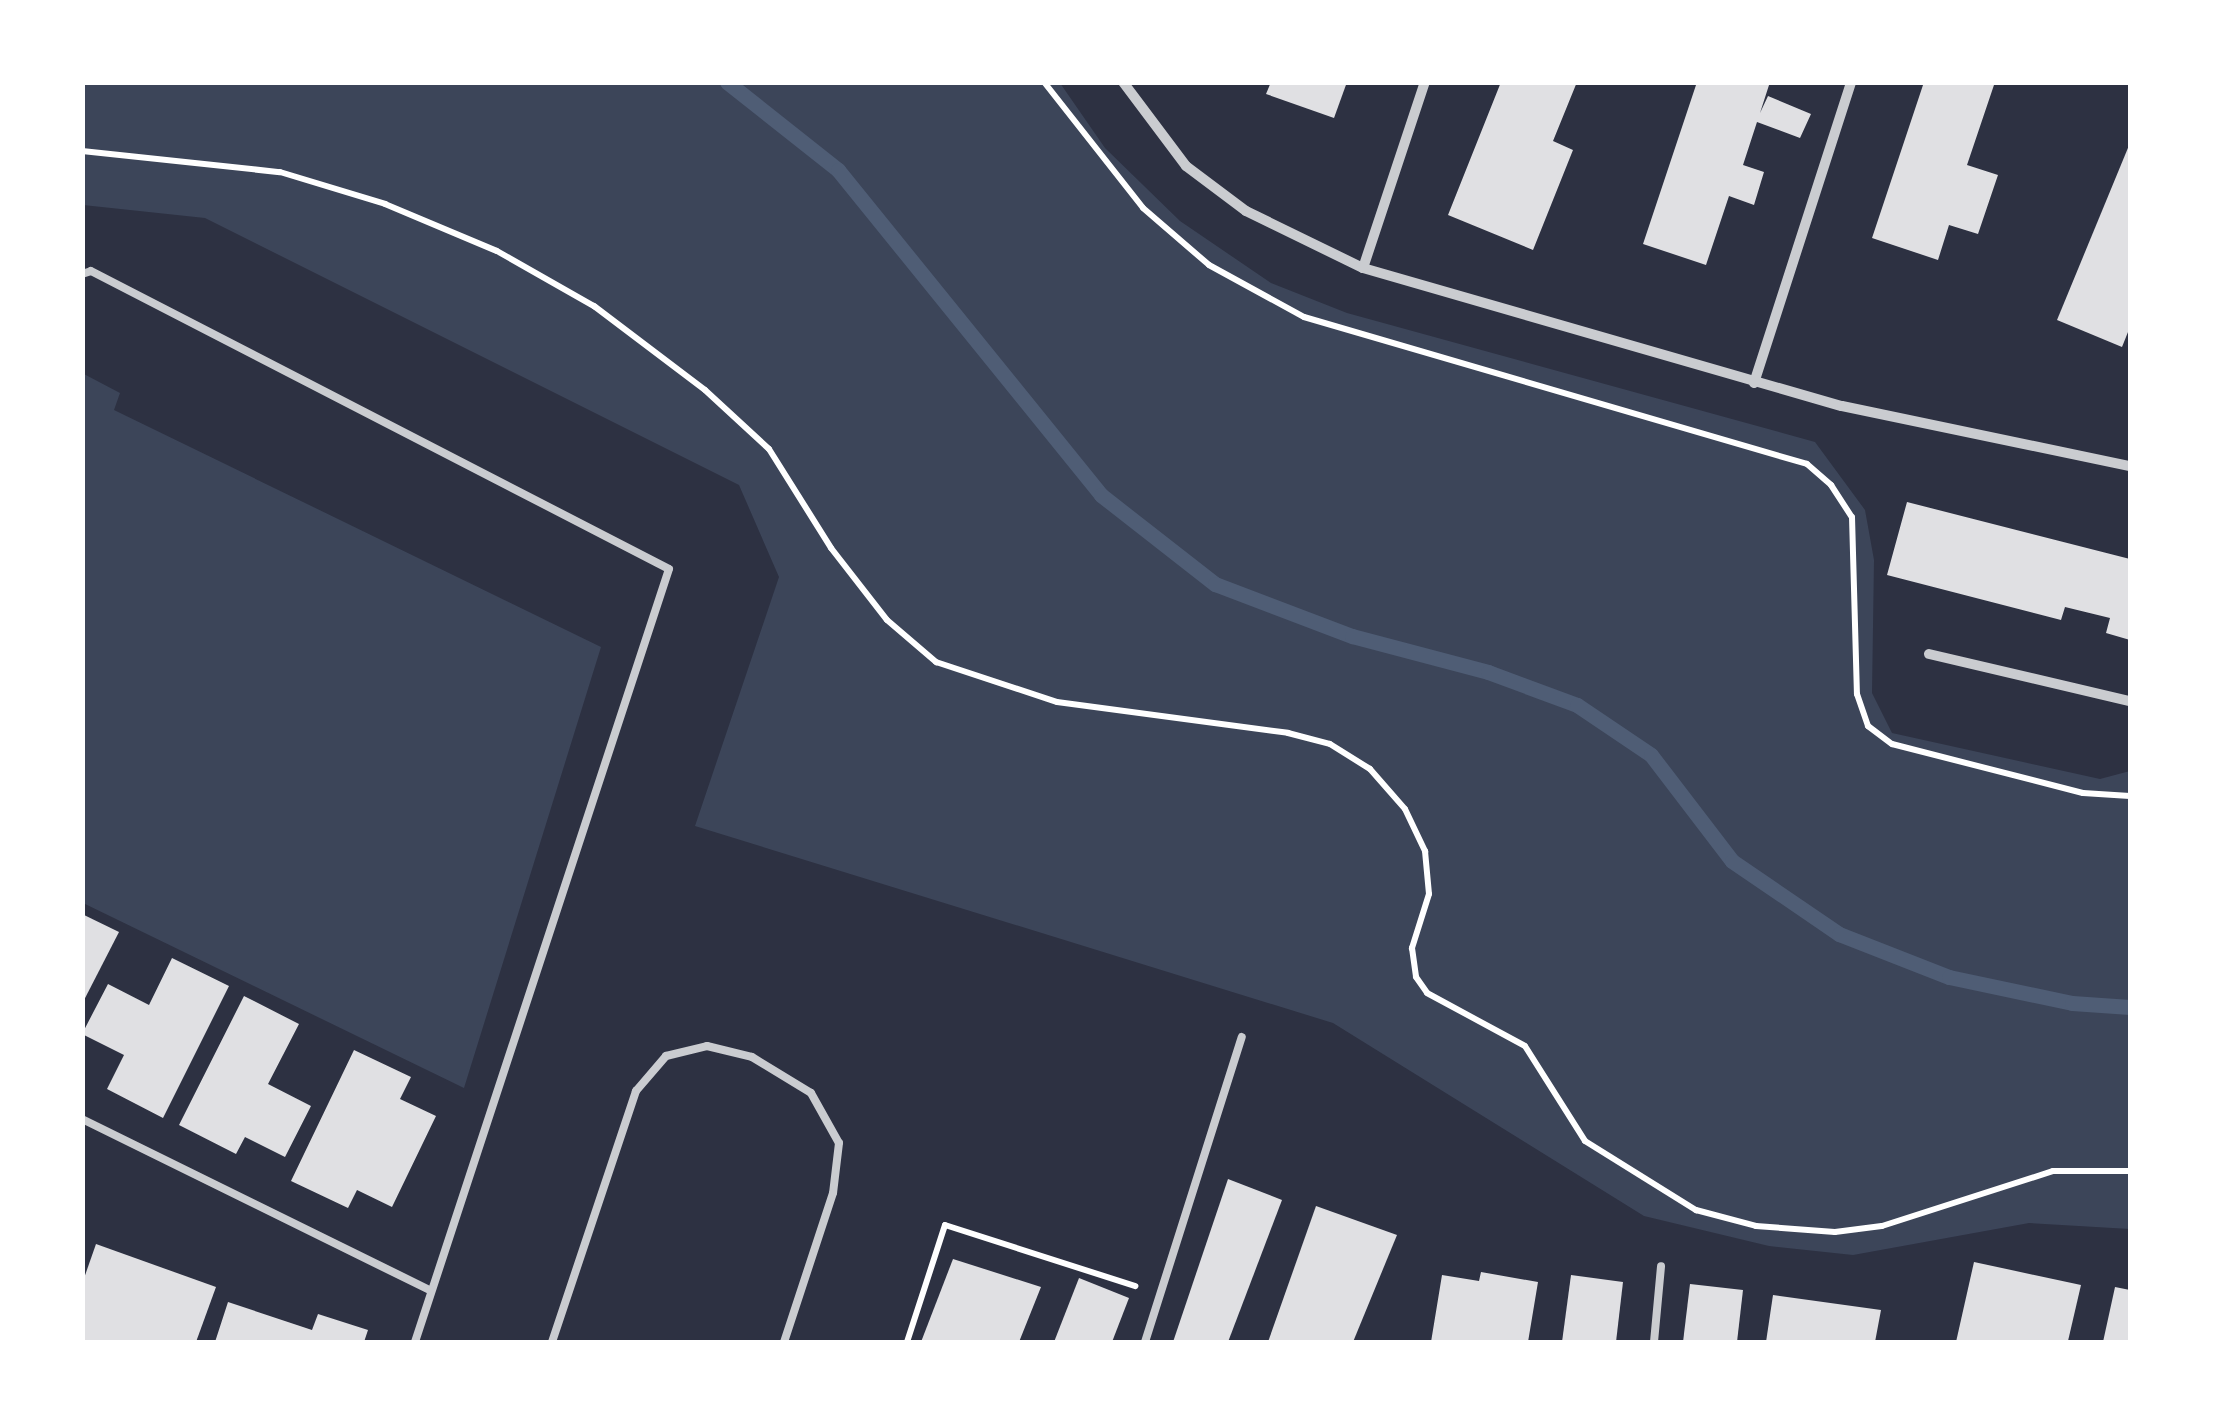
<!DOCTYPE html>
<style>
body{margin:0}
#map{position:relative;width:2213px;height:1425px;overflow:hidden;background:#2d3142;font-family:"Fira Sans Condensed",sans-serif}
div>[style]{position:absolute}
[style*='--x']{left:calc(var(--x)*1px);top:calc(var(--y)*1px);width:calc(var(--w)*1px);rotate:calc(var(--a)*1deg)}
.green>*{inset:0;background:#3c4559}
.stream>*{height:15px;margin:-7.5px;padding:0 7.5px;transform-origin:7.5px;border-radius:7.5px;background:#4f5d75}
.building>*{inset:0;background:#e0e0e3}
.path>*{height:6px;margin:-3px;padding:0 3px;transform-origin:3px;border-radius:3px;background:#fff}
.service>*{height:8px;margin:-4px;padding:0 4px;transform-origin:4px;border-radius:4px;background:#caccd0}
.minor>*{height:10px;margin:-5px;padding:0 5px;transform-origin:5px;border-radius:5px;background:#caccd0}
span{translate:-50% -50%;white-space:nowrap;text-align:center;line-height:1.15;-webkit-text-stroke:8px #fff;paint-order:stroke}
.frame{position:absolute;inset:0;border:85px solid #fff;pointer-events:none}
</style>
<div id="map">
<div class="green">
<i style="clip-path:polygon(82px 83px,1060px 83px,1105px 148px,1180px 221px,1271px 283px,1347px 313px,1815px 442px,1865px 510px,1874px 560px,1872px 693px,1892px 733px,2100px 779px,2130px 771px,2130px 1229px,2029px 1223px,1853px 1255px,1769px 1246px,1644px 1216px,1333px 1023px,695px 826px,779px 577px,739px 485px,205px 218px,83px 205px)"></i>
<i style="clip-path:polygon(82px 373px,120px 393px,114px 410px,601px 647px,464px 1088px,83px 903px)"></i>
</div>
<div class="stream">
<i style="--x:727;--y:82;--w:142;--a:38.4"></i>
<i style="--x:838;--y:170;--w:418;--a:51"></i>
<i style="--x:1101;--y:495;--w:145;--a:38"></i>
<i style="--x:1215;--y:584;--w:147;--a:20.8"></i>
<i style="--x:1352;--y:636;--w:141;--a:14.8"></i>
<i style="--x:1488;--y:672;--w:95;--a:20.3"></i>
<i style="--x:1577;--y:705;--w:89;--a:34"></i>
<i style="--x:1651;--y:755;--w:133;--a:52.6"></i>
<i style="--x:1732;--y:861;--w:130;--a:34.3"></i>
<i style="--x:1839;--y:934;--w:118;--a:21.4"></i>
<i style="--x:1949;--y:977;--w:126;--a:11.9"></i>
<i style="--x:2072;--y:1003;--w:58;--a:3.9"></i>
</div>
<div class="building">
<i style="clip-path:polygon(1271px 82px,1347px 82px,1334px 118px,1266px 94px)"></i>
<i style="clip-path:polygon(1501px 82px,1577px 82px,1553px 141px,1573px 150px,1533px 250px,1448px 215px)"></i>
<i style="clip-path:polygon(1697px 82px,1770px 82px,1760px 113px,1768px 96px,1811px 114px,1800px 138px,1757px 122px,1743px 165px,1764px 172px,1754px 205px,1729px 196px,1706px 265px,1643px 244px)"></i>
<i style="clip-path:polygon(1924px 82px,1995px 82px,1967px 165px,1998px 175px,1978px 234px,1949px 225px,1938px 260px,1872px 238px)"></i>
<i style="clip-path:polygon(2130px 143px,2130px 327px,2122px 347px,2057px 320px)"></i>
<i style="clip-path:polygon(1907px 502px,2130px 559px,2130px 640px,2106px 633px,2110px 618px,2065px 607px,2061px 620px,1887px 575px)"></i>
<i style="clip-path:polygon(82px 914px,119px 932px,82px 1004px)"></i>
<i style="clip-path:polygon(172px 958px,229px 986px,163px 1118px,107px 1089px,124px 1055px,82px 1034px,108px 984px,149px 1005px)"></i>
<i style="clip-path:polygon(244px 996px,299px 1024px,268px 1084px,311px 1106px,285px 1157px,245px 1137px,236px 1154px,179px 1125px)"></i>
<i style="clip-path:polygon(354px 1050px,411px 1077px,400px 1099px,436px 1116px,392px 1207px,357px 1190px,348px 1208px,291px 1181px)"></i>
<i style="clip-path:polygon(1228px 1179px,1282px 1200px,1228px 1342px,1173px 1342px)"></i>
<i style="clip-path:polygon(1316px 1206px,1397px 1235px,1353px 1342px,1268px 1342px)"></i>
<i style="clip-path:polygon(96px 1244px,216px 1287px,196px 1342px,82px 1342px,82px 1284px)"></i>
<i style="clip-path:polygon(953px 1259px,1041px 1287px,1019px 1342px,921px 1342px)"></i>
<i style="clip-path:polygon(1974px 1262px,2081px 1285px,2068px 1341px,1956px 1342px)"></i>
<i style="clip-path:polygon(1481px 1272px,1538px 1282px,1528px 1342px,1431px 1342px,1442px 1275px,1479px 1281px)"></i>
<i style="clip-path:polygon(1571px 1275px,1623px 1282px,1616px 1342px,1562px 1342px)"></i>
<i style="clip-path:polygon(1079px 1278px,1129px 1298px,1112px 1342px,1054px 1342px)"></i>
<i style="clip-path:polygon(1690px 1284px,1743px 1290px,1737px 1342px,1683px 1342px)"></i>
<i style="clip-path:polygon(2115px 1287px,2130px 1290px,2130px 1342px,2103px 1342px)"></i>
<i style="clip-path:polygon(1773px 1295px,1881px 1310px,1875px 1342px,1766px 1342px)"></i>
<i style="clip-path:polygon(228px 1302px,312px 1330px,318px 1314px,368px 1330px,364px 1342px,215px 1342px)"></i>
</div>
<div class="path">
<i style="--x:1044;--y:82;--w:160;--a:51.8"></i>
<i style="--x:1143;--y:208;--w:87;--a:40.8"></i>
<i style="--x:1209;--y:265;--w:108;--a:28.7"></i>
<i style="--x:1304;--y:317;--w:524;--a:16.29"></i>
<i style="--x:1807;--y:464;--w:32;--a:41"></i>
<i style="--x:1831;--y:485;--w:38;--a:57"></i>
<i style="--x:1852;--y:517;--w:177;--a:88.4"></i>
<i style="--x:1857;--y:694;--w:34;--a:71"></i>
<i style="--x:1868;--y:726;--w:30;--a:37"></i>
<i style="--x:1892;--y:744;--w:197;--a:14.4"></i>
<i style="--x:2083;--y:793;--w:47;--a:3.7"></i>
<i style="--x:82;--y:151;--w:199;--a:6.1"></i>
<i style="--x:280;--y:172;--w:110;--a:16.9"></i>
<i style="--x:385;--y:204;--w:121;--a:22.8"></i>
<i style="--x:497;--y:251;--w:112;--a:29.6"></i>
<i style="--x:594;--y:306;--w:139;--a:37.1"></i>
<i style="--x:705;--y:390;--w:87;--a:42.7"></i>
<i style="--x:769;--y:449;--w:117;--a:57.9"></i>
<i style="--x:831;--y:548;--w:91;--a:52.1"></i>
<i style="--x:887;--y:620;--w:65;--a:40.6"></i>
<i style="--x:936;--y:662;--w:127;--a:18.3"></i>
<i style="--x:1057;--y:702;--w:233;--a:7.6"></i>
<i style="--x:1288;--y:733;--w:43;--a:14.7"></i>
<i style="--x:1330;--y:744;--w:47;--a:32"></i>
<i style="--x:1370;--y:769;--w:53;--a:48.8"></i>
<i style="--x:1405;--y:809;--w:47;--a:64.5"></i>
<i style="--x:1425;--y:851;--w:43;--a:84.7"></i>
<i style="--x:1429;--y:894;--w:57;--a:107.5"></i>
<i style="--x:1412;--y:948;--w:29;--a:82"></i>
<i style="--x:1416;--y:977;--w:19;--a:55"></i>
<i style="--x:1427;--y:993;--w:111;--a:28.4"></i>
<i style="--x:1525;--y:1046;--w:112;--a:57.7"></i>
<i style="--x:1585;--y:1141;--w:131;--a:31.9"></i>
<i style="--x:1696;--y:1210;--w:62;--a:14.9"></i>
<i style="--x:1756;--y:1226;--w:79;--a:4.3"></i>
<i style="--x:1835;--y:1232;--w:47;--a:-7.3"></i>
<i style="--x:1882;--y:1226;--w:180;--a:-17.8"></i>
<i style="--x:2053;--y:1171;--w:77;--a:0"></i>
<i style="--x:907;--y:1342;--w:123;--a:-72"></i>
<i style="--x:945;--y:1225;--w:200;--a:17.8"></i>
</div>
<div class="service">
<i style="--x:82;--y:274;--w:9;--a:-18"></i>
<i style="--x:91;--y:271;--w:650;--a:27.27"></i>
<i style="--x:669;--y:569;--w:814;--a:108.19"></i>
<i style="--x:82;--y:1119;--w:389;--a:26.2"></i>
<i style="--x:552;--y:1342;--w:265;--a:-71.5"></i>
<i style="--x:636;--y:1091;--w:46;--a:-49.4"></i>
<i style="--x:666;--y:1056;--w:42;--a:-13.7"></i>
<i style="--x:707;--y:1046;--w:46;--a:13.7"></i>
<i style="--x:752;--y:1057;--w:69;--a:31.4"></i>
<i style="--x:811;--y:1093;--w:57;--a:60.8"></i>
<i style="--x:839;--y:1143;--w:50;--a:96.8"></i>
<i style="--x:833;--y:1193;--w:157;--a:108.2"></i>
<i style="--x:1145;--y:1342;--w:320;--a:-72.4"></i>
<i style="--x:1654;--y:1342;--w:76;--a:-84.7"></i>
</div>
<div class="minor">
<i style="--x:1123;--y:82;--w:105;--a:53.1"></i>
<i style="--x:1186;--y:166;--w:75;--a:36.9"></i>
<i style="--x:1246;--y:211;--w:130;--a:26"></i>
<i style="--x:1363;--y:268;--w:498;--a:16.1"></i>
<i style="--x:1842;--y:406;--w:294;--a:11.8"></i>
<i style="--x:1363;--y:268;--w:196;--a:-71.6"></i>
<i style="--x:1754;--y:383;--w:316;--a:-72.1"></i>
<i style="--x:1929;--y:654;--w:206;--a:13.2"></i>
</div>
<div class="frame"></div>
</div>
